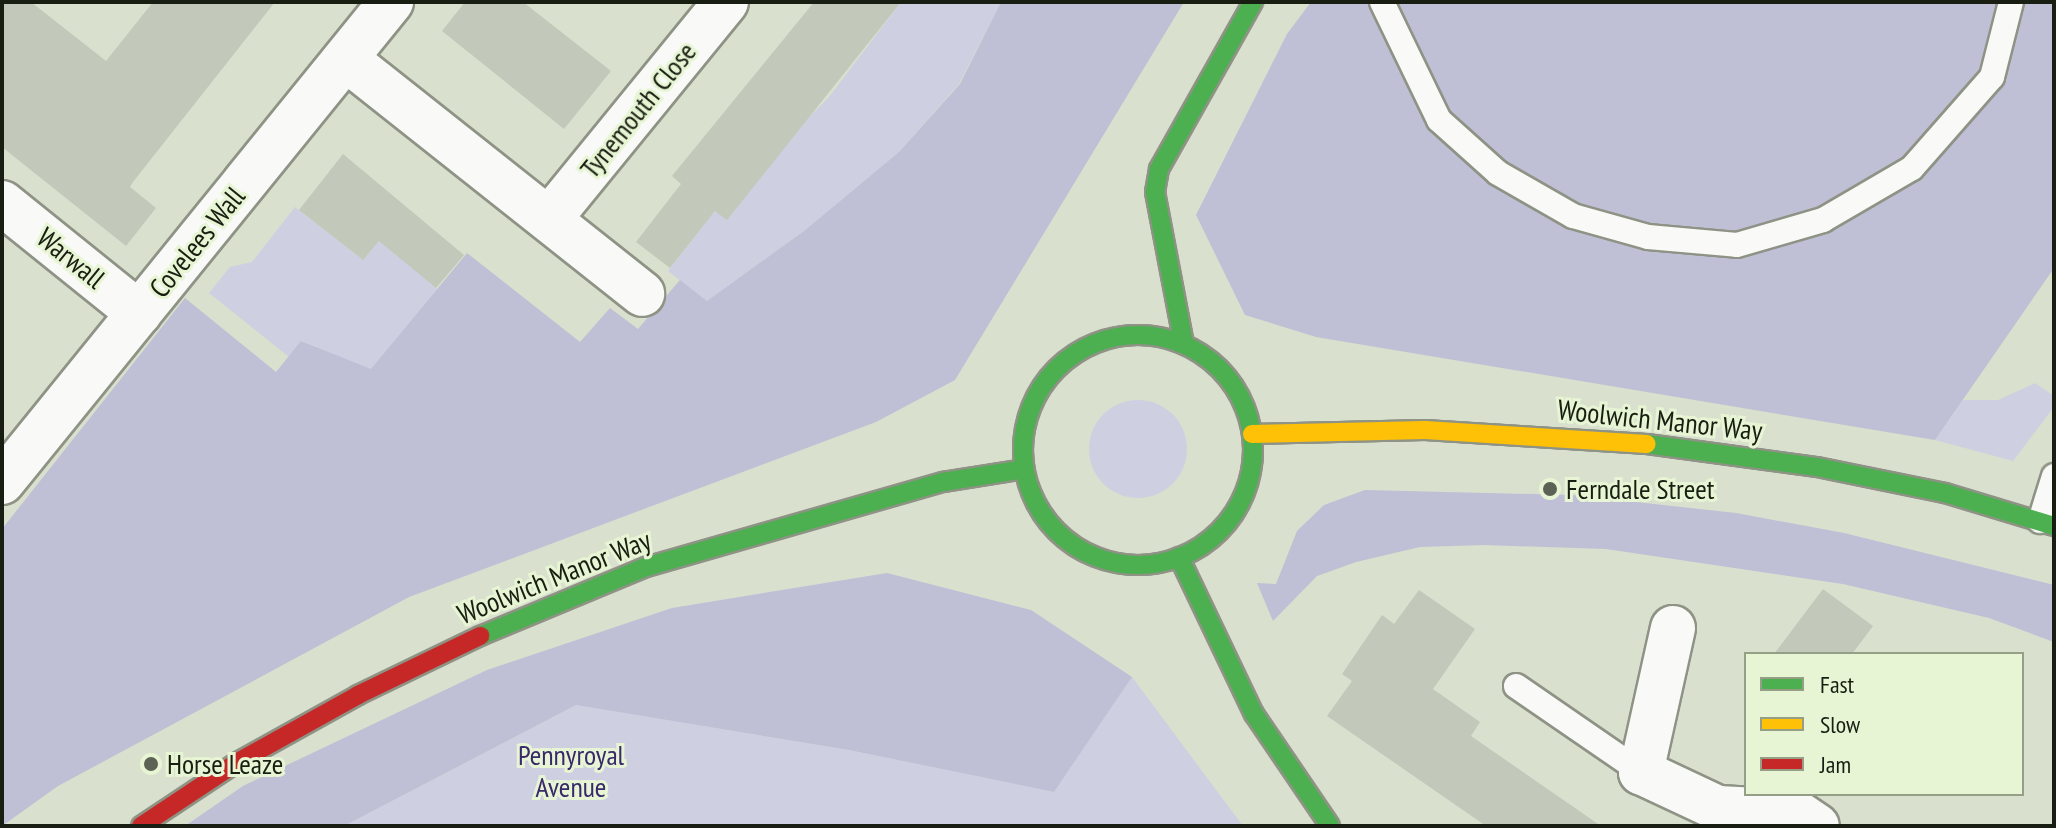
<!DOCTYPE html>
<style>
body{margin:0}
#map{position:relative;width:2056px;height:828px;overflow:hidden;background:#d9e0ce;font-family:"PT Sans Narrow",sans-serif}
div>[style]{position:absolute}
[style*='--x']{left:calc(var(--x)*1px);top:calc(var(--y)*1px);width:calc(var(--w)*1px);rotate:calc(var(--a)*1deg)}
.green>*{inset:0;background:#cfcfe2}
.round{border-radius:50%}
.forest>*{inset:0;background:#bfbfd5}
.building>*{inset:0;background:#c2c8ba}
.roads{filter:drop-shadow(2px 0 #8e9385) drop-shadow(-2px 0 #8e9385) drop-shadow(0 2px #8e9385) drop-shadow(0 -2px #8e9385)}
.lane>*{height:24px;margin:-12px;padding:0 12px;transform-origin:12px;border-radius:12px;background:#f9faf8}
.street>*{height:44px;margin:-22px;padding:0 22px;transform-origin:22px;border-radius:22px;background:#f9faf8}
.fast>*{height:18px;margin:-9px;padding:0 9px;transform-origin:9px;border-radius:9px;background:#4caf50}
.fast>.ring{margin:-9px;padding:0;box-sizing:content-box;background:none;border:18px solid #4caf50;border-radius:50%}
.slow>*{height:18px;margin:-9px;padding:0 9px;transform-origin:9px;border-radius:9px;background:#ffc107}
.jam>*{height:18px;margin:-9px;padding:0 9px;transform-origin:9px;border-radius:9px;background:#c62828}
.dots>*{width:22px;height:22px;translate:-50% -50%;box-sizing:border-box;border:4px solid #e7f5d4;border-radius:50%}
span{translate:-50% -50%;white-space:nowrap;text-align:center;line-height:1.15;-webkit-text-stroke:6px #e7f5d4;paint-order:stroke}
.street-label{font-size:28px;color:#191e12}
.poi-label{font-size:28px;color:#191e12}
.left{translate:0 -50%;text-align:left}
.park-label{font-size:28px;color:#38296a}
.frame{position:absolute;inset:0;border:4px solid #191e12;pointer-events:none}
.legend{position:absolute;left:1744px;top:652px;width:280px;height:144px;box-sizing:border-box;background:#e7f5d4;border:2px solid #959f86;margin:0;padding:10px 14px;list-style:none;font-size:24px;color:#191e12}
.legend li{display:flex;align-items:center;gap:16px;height:40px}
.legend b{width:40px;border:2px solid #959f86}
</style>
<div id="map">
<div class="green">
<i style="clip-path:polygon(901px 2px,1001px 2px,959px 84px,899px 152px,804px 231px,707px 301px,668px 271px,711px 216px,829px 97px)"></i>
<i style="clip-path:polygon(295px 207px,363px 260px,380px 240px,437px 289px,371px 370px,302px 341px,289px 357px,209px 293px,230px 267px,252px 262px)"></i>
<i style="clip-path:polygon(2035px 383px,2054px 396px,2054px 407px,2013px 461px,1935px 440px,1963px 400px,1998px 400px)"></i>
<i class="round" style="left:1089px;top:400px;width:98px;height:98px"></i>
<i style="clip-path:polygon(1132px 677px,1243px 826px,344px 826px,576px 705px,849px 750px,1054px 792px)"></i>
</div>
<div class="forest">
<i style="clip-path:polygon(1001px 2px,1184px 2px,955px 380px,876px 422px,409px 597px,58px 786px,2px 826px,2px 529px,185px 298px,276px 372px,301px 341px,371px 369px,467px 253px,580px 342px,610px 308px,638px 329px,680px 280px,707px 301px,804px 231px,899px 152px,960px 84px)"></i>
<i style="clip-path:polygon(1311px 2px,2054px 2px,2054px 268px,1935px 440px,1316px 337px,1245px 315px,1196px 215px,1287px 34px)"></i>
<i style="clip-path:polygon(1365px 490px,1572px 495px,1736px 513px,1844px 533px,2054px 585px,2054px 642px,1989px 618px,1843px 584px,1606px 549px,1484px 545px,1420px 547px,1356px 562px,1317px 576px,1273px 621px,1257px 583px,1276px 584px,1297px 531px,1324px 505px)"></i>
<i style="clip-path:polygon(887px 573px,1031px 610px,1132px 677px,1054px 792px,849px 750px,576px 705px,344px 826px,185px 826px,243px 786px,487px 670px,672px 608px)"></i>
</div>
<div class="building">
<i style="clip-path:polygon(2px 2px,31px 2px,106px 61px,153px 2px,275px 2px,133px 182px,130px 187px,156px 208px,126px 246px,2px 147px)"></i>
<i style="clip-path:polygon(465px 2px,523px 2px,611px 71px,564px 129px,442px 31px)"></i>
<i style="clip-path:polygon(814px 2px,901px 2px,727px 220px,715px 211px,670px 268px,636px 242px,681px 184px,672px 176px)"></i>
<i style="clip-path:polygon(343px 154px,464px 255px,436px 288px,379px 241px,363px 260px,299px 210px)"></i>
<i style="clip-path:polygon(1823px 589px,1873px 626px,1852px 654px,1774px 654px)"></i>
<i style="clip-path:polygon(1419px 590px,1475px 629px,1433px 689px,1480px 722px,1471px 736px,1601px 826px,1486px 826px,1327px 716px,1352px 681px,1342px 674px,1382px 615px,1394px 624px)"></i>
</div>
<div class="roads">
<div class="lane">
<i style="--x:1382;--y:2;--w:131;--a:64.2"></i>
<i style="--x:1439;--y:120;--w:79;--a:41.9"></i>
<i style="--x:1498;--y:173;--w:86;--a:29.8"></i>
<i style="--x:1573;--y:216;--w:78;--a:15.6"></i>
<i style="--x:1648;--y:237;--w:89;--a:5.1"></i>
<i style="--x:1737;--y:245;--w:90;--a:-16.2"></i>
<i style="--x:1823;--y:220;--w:103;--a:-30.3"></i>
<i style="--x:1912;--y:168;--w:121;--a:-48.7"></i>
<i style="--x:1992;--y:77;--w:77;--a:-75.8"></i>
<i style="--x:2040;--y:521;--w:47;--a:-72.7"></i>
<i style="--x:1516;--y:686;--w:152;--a:34.5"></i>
</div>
<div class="street">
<i style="--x:346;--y:59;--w:378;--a:38.4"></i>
<i style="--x:2;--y:203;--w:176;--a:38.8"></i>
<i style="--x:549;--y:219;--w:280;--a:-50.8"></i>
<i style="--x:2;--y:482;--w:618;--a:-50.98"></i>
<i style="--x:1673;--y:628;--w:148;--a:102.5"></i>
<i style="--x:1641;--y:772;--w:85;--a:25.1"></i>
<i style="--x:1718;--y:808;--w:78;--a:2.9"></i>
<i style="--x:1796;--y:812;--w:25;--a:34"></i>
</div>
<div class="fast">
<i class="ring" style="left:1023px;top:335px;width:212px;height:212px"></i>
<i style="--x:1184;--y:344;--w:155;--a:-100.8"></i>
<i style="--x:1155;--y:192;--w:23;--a:-80"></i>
<i style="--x:1159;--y:169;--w:192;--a:-60.6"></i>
<i style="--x:1647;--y:444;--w:172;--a:7.7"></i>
<i style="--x:1817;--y:467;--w:131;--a:11.5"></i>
<i style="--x:1945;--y:493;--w:114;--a:16.8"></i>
<i style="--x:1179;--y:557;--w:174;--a:64.5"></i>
<i style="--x:1254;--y:714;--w:135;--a:55.8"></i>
<i style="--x:480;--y:636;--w:180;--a:-22.6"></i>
<i style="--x:646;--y:567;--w:309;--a:-16"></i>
<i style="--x:943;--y:482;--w:82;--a:-9.1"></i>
</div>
<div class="slow">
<i style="--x:1252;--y:434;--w:173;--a:-1.3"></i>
<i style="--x:1425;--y:430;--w:222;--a:3.6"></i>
</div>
<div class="jam">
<i style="--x:141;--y:826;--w:114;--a:-33.6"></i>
<i style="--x:236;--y:763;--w:140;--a:-29.1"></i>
<i style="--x:358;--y:695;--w:136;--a:-25.8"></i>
</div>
</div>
<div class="dots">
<i style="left:1550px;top:489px;background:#5c6254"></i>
<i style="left:151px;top:764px;background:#5c6254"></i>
</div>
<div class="street-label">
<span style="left:638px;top:110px;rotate:-51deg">Tynemouth Close</span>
<span style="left:197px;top:242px;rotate:-51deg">Covelees Wall</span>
<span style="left:71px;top:258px;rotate:39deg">Warwall</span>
<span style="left:1660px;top:420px;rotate:6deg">Woolwich Manor Way</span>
<span style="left:554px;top:577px;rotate:-22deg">Woolwich Manor Way</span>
</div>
<div class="poi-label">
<span class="left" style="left:1566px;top:489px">Ferndale Street</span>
<span class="left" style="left:167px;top:764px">Horse Leaze</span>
</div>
<div class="park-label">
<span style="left:571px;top:771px">Pennyroyal<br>Avenue</span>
</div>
<div class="frame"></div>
<ul class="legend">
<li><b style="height:10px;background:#4caf50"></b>Fast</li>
<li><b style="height:10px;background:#ffc107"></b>Slow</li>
<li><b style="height:10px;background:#c62828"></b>Jam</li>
</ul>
</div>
